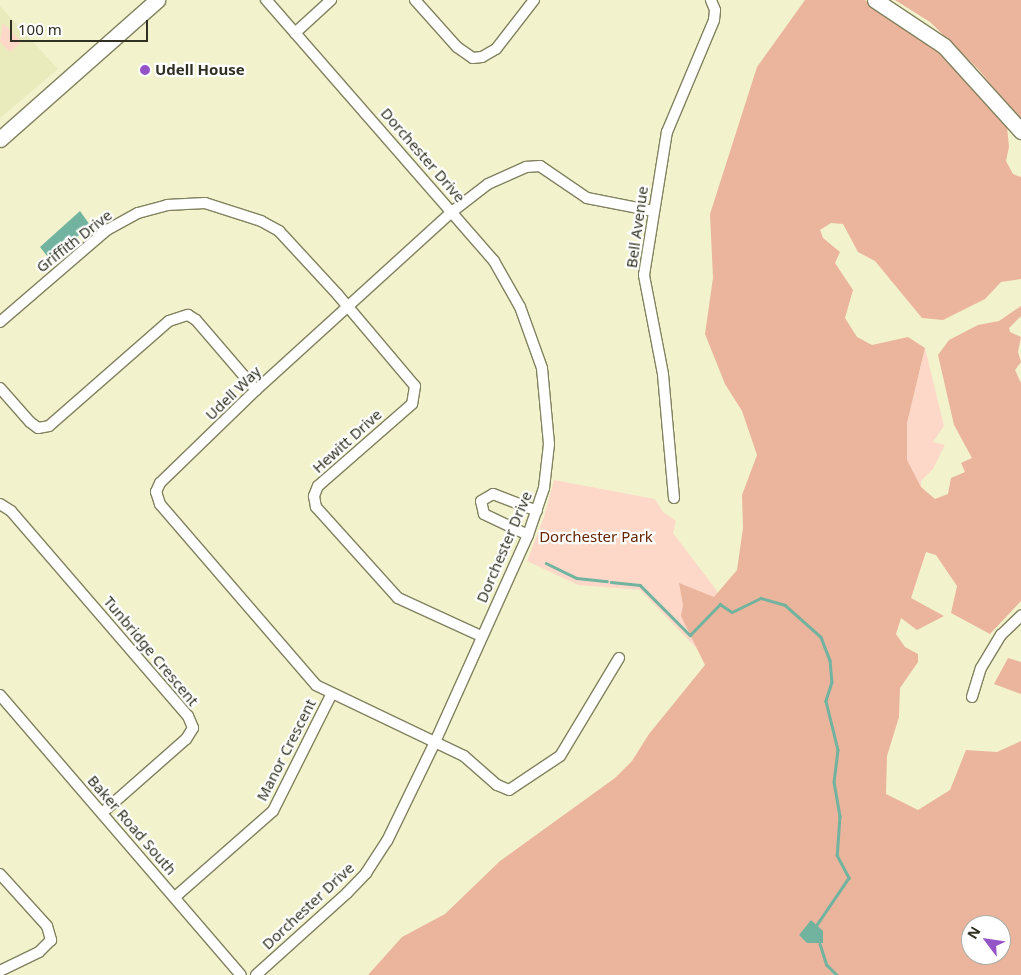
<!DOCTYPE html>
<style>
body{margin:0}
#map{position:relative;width:1021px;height:975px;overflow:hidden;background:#f2f3cd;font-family:"Noto Sans",sans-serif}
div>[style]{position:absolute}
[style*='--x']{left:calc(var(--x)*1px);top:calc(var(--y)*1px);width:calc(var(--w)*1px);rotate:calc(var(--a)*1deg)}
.built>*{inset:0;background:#e9ebbd}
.green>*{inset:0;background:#fdd8c8}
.forest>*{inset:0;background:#ebb49c}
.water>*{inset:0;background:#72b3a0}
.stream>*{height:2.5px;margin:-1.25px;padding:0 1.25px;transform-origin:1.25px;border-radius:1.25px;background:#72b3a0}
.roads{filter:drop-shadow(1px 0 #81825f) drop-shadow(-1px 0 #81825f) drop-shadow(0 1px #81825f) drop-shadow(0 -1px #81825f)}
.street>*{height:10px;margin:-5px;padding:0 5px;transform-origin:5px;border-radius:5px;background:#fff}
.secondary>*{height:15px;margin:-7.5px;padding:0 7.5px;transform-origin:7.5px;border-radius:7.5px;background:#fff}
.dots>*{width:14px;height:14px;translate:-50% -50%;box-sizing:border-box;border:2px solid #fff;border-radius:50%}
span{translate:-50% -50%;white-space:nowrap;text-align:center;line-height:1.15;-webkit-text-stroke:4.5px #fff;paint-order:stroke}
.poi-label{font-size:15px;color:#303122;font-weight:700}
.left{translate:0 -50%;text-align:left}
.street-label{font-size:15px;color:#303122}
.park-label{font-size:15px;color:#652500}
.north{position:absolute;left:961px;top:915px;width:50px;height:50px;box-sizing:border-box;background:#fff;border:1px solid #acada7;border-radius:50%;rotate:301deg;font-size:14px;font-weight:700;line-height:20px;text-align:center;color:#303122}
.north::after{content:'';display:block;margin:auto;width:18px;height:22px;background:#9553c8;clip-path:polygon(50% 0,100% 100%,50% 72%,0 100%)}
.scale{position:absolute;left:10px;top:20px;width:138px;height:22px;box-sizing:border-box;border:2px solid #303122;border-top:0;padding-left:6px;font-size:15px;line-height:18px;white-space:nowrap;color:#303122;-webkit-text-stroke:4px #fff;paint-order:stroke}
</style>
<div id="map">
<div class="built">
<i style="clip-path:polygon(0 6px,58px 69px,0 118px)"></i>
</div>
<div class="green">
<i style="clip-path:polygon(3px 23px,21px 42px,10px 52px,0 42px)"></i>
<i style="clip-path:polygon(925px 348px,944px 426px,933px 442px,945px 445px,933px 469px,921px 481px,921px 487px,907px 461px,907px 423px)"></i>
<i style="clip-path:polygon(554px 480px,655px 499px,663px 512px,676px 521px,673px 533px,717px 591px,721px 614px,699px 651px,640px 590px,578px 585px,527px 561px,544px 517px)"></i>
</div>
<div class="forest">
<i style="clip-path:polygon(evenodd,805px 0,865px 0,936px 46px,1007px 126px,1009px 147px,1006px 161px,1013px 174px,1021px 177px,1021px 279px,1001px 282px,985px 299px,943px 320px,922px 318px,875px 261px,858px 252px,843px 224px,831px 223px,820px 230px,823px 238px,840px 252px,835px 263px,853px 290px,845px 318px,857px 337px,872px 345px,908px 337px,925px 348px,907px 423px,907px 460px,921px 487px,935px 499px,948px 494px,951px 478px,965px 472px,961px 463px,972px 458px,954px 425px,938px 355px,949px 340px,978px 325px,999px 321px,1021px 306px,1021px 316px,1009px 328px,1010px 332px,1021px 337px,1018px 352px,1021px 362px,1015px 370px,1021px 383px,1021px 601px,990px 634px,951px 613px,957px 586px,936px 555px,926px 552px,911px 598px,944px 616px,917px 630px,901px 618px,896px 634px,905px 647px,918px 654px,918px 662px,900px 688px,899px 717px,887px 756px,886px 794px,918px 810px,950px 790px,966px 750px,997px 752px,1021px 741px,1021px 975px,368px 975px,402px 937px,445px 914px,500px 861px,615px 778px,632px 761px,649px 734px,705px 665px,681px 616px,683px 605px,679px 583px,714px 597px,737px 570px,743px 528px,742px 495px,757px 455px,742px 411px,725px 384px,705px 334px,713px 278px,710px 214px,757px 67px,805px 0,971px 925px,1001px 925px,1001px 955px,971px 955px,971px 925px)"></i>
<i style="clip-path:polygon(895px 0,1021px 0,1021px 122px,979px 70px,930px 22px)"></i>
<i style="clip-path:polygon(1008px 658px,1021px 662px,1021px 694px,994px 684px)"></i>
</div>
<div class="water">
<i style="clip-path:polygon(80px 211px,90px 225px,51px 261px,40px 247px)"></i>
<i style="clip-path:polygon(811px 920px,823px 931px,823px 943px,807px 943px,799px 935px)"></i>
</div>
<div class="stream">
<i style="--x:546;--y:563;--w:34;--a:26"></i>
<i style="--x:577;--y:578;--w:30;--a:6"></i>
<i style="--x:611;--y:582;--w:29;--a:6"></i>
<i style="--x:640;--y:585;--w:71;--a:45"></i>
<i style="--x:690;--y:635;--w:43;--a:-45.9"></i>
<i style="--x:720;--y:604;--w:14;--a:34"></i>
<i style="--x:732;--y:612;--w:32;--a:-26"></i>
<i style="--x:761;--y:598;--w:25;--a:16"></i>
<i style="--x:785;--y:605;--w:48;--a:41.6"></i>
<i style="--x:821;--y:637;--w:25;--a:69"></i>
<i style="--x:830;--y:660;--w:22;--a:85"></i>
<i style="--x:832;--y:682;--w:20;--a:108"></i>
<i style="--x:826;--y:701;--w:50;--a:76.2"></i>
<i style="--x:838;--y:750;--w:32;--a:97"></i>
<i style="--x:834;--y:782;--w:35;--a:80"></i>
<i style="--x:840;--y:816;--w:39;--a:94"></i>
<i style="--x:837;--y:855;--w:26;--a:62"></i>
<i style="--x:849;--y:878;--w:57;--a:124.2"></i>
<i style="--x:820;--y:944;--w:22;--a:72"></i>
<i style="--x:827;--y:965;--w:14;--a:45"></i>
</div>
<div class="roads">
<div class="street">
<i style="--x:415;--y:0;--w:63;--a:48.2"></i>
<i style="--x:457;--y:47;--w:19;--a:35"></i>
<i style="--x:473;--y:58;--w:9;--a:-6"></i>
<i style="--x:482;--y:57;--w:16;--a:-30"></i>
<i style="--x:496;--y:49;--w:62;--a:-52.2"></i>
<i style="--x:295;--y:33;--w:49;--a:-42.5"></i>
<i style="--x:0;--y:322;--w:141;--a:-40.7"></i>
<i style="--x:107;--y:230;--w:35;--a:-29"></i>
<i style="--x:138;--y:213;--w:30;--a:-15"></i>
<i style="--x:167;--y:205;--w:38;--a:-3"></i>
<i style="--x:205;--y:203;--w:59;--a:17.8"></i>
<i style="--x:261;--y:221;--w:21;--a:29"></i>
<i style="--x:279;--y:231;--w:87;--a:47.3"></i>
<i style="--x:338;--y:295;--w:119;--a:49.8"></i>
<i style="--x:415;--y:386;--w:18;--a:99"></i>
<i style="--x:412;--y:404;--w:125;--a:138.9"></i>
<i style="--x:318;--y:486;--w:11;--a:112"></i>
<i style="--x:314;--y:496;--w:11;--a:80"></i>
<i style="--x:316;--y:507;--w:122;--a:48"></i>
<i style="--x:398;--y:598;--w:91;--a:24.6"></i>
<i style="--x:0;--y:388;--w:45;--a:48.6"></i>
<i style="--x:30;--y:422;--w:10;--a:37"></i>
<i style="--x:38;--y:428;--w:11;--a:-10"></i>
<i style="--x:49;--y:426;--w:159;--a:-41.2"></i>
<i style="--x:169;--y:321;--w:20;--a:-18"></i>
<i style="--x:188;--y:315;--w:9;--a:32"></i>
<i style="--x:196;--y:320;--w:92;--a:49.4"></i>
<i style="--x:674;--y:498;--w:124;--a:-95.1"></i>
<i style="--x:663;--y:374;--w:101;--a:-100.9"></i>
<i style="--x:644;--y:275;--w:145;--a:-80.9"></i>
<i style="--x:667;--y:132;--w:121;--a:-67.2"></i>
<i style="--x:714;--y:20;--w:10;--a:-84"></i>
<i style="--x:715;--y:10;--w:11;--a:-112"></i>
<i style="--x:0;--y:504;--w:13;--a:32"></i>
<i style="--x:11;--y:511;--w:271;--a:49.2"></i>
<i style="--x:188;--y:716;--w:13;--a:67"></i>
<i style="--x:193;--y:728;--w:13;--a:122"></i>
<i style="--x:186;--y:739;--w:112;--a:138.6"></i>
<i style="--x:528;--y:535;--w:49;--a:-154.5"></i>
<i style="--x:484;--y:514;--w:13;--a:-103"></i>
<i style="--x:481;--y:501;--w:14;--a:-30"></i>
<i style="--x:493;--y:494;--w:47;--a:21.1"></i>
<i style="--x:619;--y:658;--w:114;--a:121"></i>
<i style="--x:560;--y:756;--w:61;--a:146.3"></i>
<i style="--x:509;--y:790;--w:13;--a:-157"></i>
<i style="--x:497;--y:785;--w:44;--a:-138.7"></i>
<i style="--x:464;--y:756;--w:164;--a:-154.4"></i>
<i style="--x:316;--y:685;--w:239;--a:-130.8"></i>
<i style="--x:160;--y:504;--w:13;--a:-108"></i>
<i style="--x:156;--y:492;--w:10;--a:-66"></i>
<i style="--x:160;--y:483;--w:134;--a:-44.1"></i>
<i style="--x:256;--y:390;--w:266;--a:-42.3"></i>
<i style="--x:453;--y:211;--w:44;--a:-37.6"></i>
<i style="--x:488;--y:184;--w:42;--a:-24.1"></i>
<i style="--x:526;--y:167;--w:14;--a:-4"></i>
<i style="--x:540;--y:166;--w:57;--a:34.2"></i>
<i style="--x:587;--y:198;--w:67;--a:11.1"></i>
<i style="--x:0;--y:695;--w:369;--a:49.3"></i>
<i style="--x:972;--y:697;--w:30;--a:-73"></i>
<i style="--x:981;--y:668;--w:39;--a:-59"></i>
<i style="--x:1001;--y:635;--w:28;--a:-44"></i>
<i style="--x:0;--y:874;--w:70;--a:47.9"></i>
<i style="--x:47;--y:926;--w:15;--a:74"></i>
<i style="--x:51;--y:940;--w:17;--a:135"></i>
<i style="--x:39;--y:952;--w:43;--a:154"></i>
<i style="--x:175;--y:897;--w:130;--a:-41.3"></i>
<i style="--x:273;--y:811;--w:130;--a:-63.4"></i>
<i style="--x:256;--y:975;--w:122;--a:-42"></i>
<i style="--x:347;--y:893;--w:28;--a:-46"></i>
<i style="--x:366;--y:873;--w:38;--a:-57"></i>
<i style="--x:387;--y:841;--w:110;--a:-64.1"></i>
<i style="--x:435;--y:742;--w:227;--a:-65.8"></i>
<i style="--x:528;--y:535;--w:50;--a:-71.2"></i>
<i style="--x:544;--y:488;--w:44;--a:-83.5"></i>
<i style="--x:549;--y:444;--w:76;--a:-95.3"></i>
<i style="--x:542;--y:368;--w:65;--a:-109.8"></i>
<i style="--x:520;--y:307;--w:53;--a:-119.5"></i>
<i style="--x:494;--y:261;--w:347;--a:-131.1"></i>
</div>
<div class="secondary">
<i style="--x:875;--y:0;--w:83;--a:33.7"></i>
<i style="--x:944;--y:46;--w:115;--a:47.8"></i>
<i style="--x:0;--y:139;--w:210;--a:-41.5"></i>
</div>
</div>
<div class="dots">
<i style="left:145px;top:70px;background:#9553c8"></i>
</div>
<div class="poi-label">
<span class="left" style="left:155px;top:70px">Udell House</span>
</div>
<div class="street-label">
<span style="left:423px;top:155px;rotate:49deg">Dorchester Drive</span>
<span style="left:637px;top:227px;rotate:-82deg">Bell Avenue</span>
<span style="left:74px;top:241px;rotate:-38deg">Griffith Drive</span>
<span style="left:233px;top:393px;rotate:-44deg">Udell Way</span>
<span style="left:347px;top:441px;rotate:-42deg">Hewitt Drive</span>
<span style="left:504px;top:547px;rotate:-67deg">Dorchester Drive</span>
<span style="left:151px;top:651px;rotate:50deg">Tunbridge Crescent</span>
<span style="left:286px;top:750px;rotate:-63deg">Manor Crescent</span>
<span style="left:132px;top:825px;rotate:49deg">Baker Road South</span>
<span style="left:308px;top:906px;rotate:-43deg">Dorchester Drive</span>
</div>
<div class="park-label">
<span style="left:596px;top:537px">Dorchester Park</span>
</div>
<div class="north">N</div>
<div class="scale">100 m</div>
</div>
